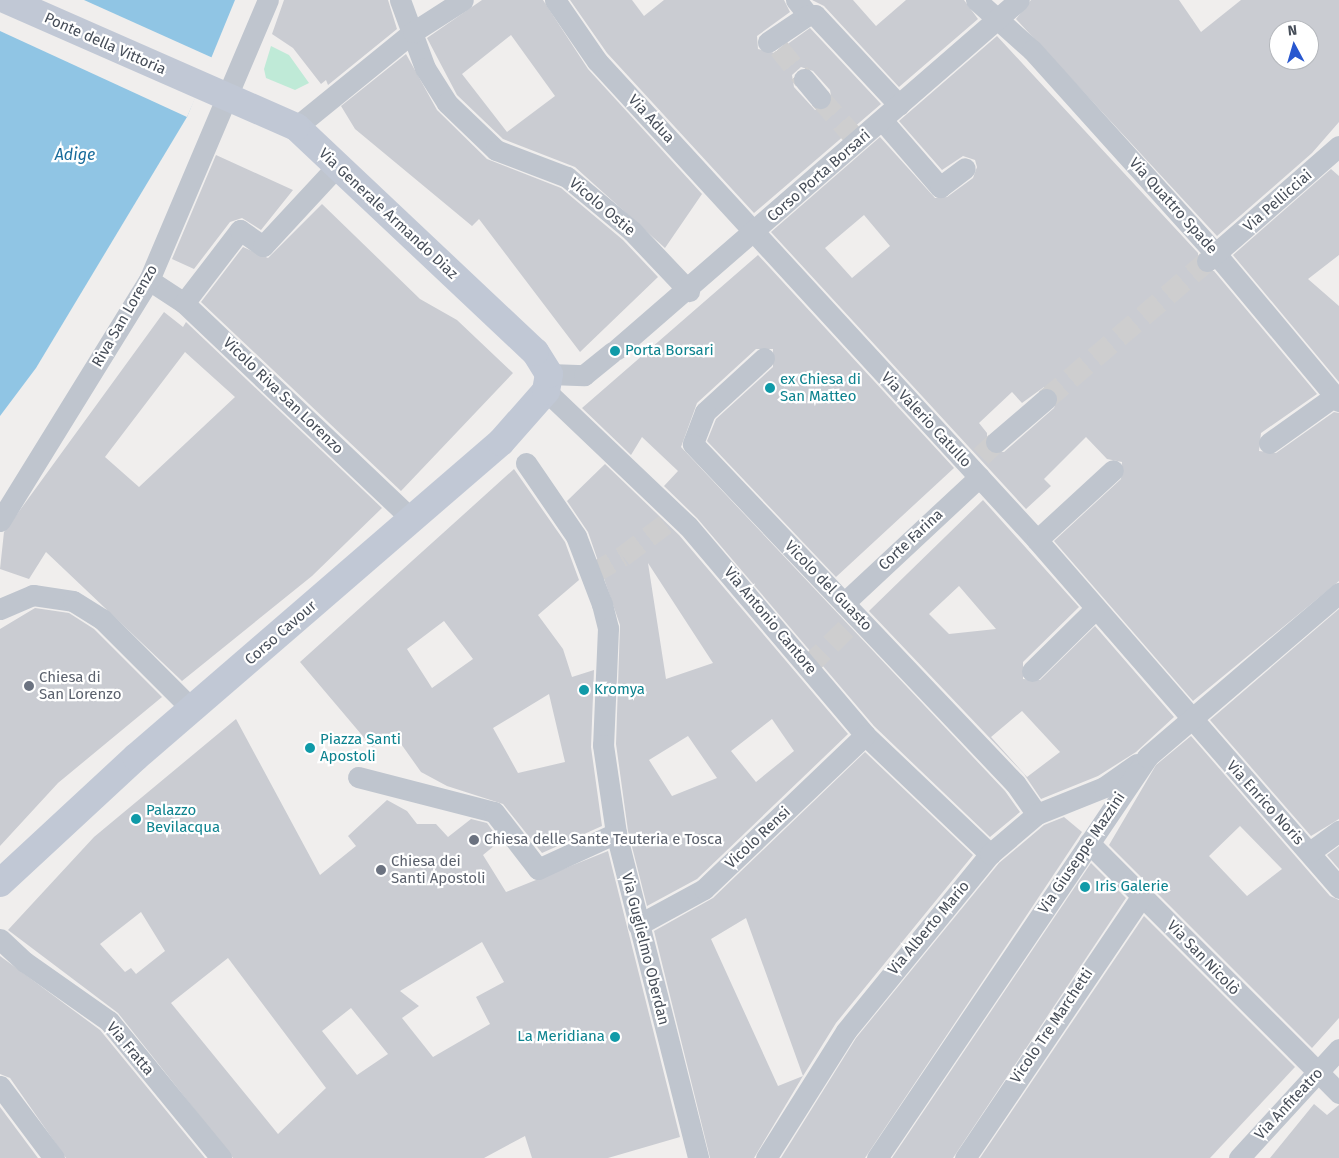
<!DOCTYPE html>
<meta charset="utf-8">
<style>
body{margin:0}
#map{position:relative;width:1339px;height:1158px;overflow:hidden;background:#f0eeed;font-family:"Fira Sans",sans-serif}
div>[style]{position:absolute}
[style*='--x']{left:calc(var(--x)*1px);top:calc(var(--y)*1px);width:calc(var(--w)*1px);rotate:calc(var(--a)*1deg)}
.green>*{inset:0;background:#bfead7}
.water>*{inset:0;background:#90c5e4}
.pier>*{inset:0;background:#f0eeed}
.building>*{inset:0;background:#caccd2}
.street-tunnel>*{height:21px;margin-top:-10.5px;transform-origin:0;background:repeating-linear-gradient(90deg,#cececf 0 21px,transparent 0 32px)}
.street>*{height:21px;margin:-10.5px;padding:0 10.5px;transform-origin:10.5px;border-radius:10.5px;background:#bfc5ce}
.secondary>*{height:28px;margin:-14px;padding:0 14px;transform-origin:14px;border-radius:14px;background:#c1c8d5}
.dots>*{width:14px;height:14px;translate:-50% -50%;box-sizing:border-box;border:2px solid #fff;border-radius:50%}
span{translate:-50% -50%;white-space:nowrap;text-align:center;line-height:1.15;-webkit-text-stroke:4.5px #fff;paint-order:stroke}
.street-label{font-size:15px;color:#474e59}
.culture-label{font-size:15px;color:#0d838f}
.left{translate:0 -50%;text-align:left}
.right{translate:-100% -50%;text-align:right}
.worship-label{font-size:15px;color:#5b616d}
.water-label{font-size:16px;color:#186b9b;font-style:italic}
.north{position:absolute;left:1269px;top:20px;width:50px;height:50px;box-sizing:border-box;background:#fff;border:1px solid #b5b8bd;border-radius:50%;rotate:354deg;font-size:14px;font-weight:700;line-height:20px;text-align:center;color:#474e59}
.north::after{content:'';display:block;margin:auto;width:18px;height:22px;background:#2857cf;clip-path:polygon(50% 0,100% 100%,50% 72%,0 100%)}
</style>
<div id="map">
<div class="green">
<i style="clip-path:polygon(271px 46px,289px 55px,309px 83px,295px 90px,266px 78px,264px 69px)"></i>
</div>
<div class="water">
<i style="clip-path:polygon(0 0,235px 0,187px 117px,36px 368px,0 416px)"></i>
</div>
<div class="pier">
<i style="clip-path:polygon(0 0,84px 0,213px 58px,187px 117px,0 31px)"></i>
</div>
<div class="building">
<i style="clip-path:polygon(284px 0,388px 0,397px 29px,328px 85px,326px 80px,321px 84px,293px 48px,272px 34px)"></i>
<i style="clip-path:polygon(evenodd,482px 0,543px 0,588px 69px,702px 194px,665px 248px,575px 167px,503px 139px,457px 95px,427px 38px,482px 0,511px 35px,555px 96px,507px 132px,462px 74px,511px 35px)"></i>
<i style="clip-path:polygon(evenodd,570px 0,632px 0,644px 16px,664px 0,784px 0,790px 12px,757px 36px,758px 49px,775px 53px,810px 28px,881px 104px,754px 213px,607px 53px,570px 0,801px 67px,813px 71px,830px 90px,832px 102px,828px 108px,815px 110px,794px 87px,792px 75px,801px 67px)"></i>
<i style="clip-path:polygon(812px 0,853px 0,876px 26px,906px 0,964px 0,978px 19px,899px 87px,824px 6px)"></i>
<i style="clip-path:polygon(evenodd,1031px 0,1179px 0,1201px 32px,1241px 0,1339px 0,1339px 122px,1312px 153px,1217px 236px,1016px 19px,1031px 0,1279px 30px,1309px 30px,1309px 60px,1279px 60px,1279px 30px)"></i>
<i style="clip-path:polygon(evenodd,997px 36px,1198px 253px,1198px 270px,1214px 271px,1317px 394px,1261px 433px,1259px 451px,1276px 453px,1334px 412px,1339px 413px,1339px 581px,1193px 701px,1054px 541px,1121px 479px,1122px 462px,1107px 459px,1086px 437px,1044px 479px,1051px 486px,1026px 509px,771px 232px,880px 137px,935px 198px,947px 197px,973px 178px,977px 167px,975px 160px,963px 156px,942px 170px,899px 121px,997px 36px,864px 215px,890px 246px,852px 278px,825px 248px,864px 215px,997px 36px,1044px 387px,1058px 396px,1054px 408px,1004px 452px,987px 450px,987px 433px,979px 423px,1012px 392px,1022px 403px,1044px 387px)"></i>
<i style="clip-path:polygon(406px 54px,437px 110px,487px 159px,561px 188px,623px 240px,658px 277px,580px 352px,479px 219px,472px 226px,355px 129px,341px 106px)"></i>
<i style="clip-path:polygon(216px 155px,293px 190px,261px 230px,242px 218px,230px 222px,194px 269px,172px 259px)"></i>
<i style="clip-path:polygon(1331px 169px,1339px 176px,1339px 255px,1308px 279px,1339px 306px,1339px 382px,1233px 255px)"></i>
<i style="clip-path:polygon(322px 204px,420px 299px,457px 320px,513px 373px,401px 491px,201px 302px,243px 247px,268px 258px)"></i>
<i style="clip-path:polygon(758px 255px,954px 468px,836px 577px,707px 441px,716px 419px,773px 367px,773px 349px,756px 349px,697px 403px,681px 447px,1005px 791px,1020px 812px,990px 837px,874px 726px,697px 518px,664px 486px,678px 471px,642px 437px,631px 455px,582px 408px)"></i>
<i style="clip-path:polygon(evenodd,164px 312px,183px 327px,186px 322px,382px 508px,312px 576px,182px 681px,46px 552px,29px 579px,0 569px,4px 532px,164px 312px,185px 352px,235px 397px,139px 487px,105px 457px,185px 352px)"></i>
<i style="clip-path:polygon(evenodd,605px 464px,679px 535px,848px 734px,697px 879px,647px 906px,628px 831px,616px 744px,620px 625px,588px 532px,567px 501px,605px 464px,648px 563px,713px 663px,666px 679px,648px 563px,605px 464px,772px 719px,794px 751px,756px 782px,731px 751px,772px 719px,605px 464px,688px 736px,717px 778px,672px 796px,649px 760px,688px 736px)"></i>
<i style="clip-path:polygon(evenodd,514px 469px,565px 542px,579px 580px,538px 615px,563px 649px,572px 677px,594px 670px,591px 747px,602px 826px,542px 853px,503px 804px,447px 786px,421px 772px,394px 734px,372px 747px,300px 662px,514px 469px,444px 621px,473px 659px,432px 688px,407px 649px,444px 621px,514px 469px,549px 694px,565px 762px,518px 773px,493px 728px,549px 694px)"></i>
<i style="clip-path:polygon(evenodd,983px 500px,1079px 607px,1023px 662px,1023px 679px,1040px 680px,1095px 626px,1174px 717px,1136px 752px,1098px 776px,1041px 799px,1024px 774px,869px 611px,983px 500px,959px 586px,996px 629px,949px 634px,929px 614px,959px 586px,983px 500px,1022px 711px,1060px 752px,1027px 777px,991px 737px,1022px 711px)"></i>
<i style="clip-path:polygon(35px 608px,69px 613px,94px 629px,162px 697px,58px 783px,0 846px,0 629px)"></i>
<i style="clip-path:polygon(1339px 609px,1339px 819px,1311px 836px,1210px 720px)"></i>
<i style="clip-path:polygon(evenodd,236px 719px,320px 875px,356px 846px,348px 836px,387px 800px,407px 811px,417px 824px,436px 824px,448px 837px,471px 819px,487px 823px,500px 841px,483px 855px,506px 892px,608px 851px,680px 1137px,608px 1158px,532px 1158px,525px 1136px,484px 1158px,233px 1158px,118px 1013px,8px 930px,94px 837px,236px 719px,141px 912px,165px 951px,136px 974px,131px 968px,125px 972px,100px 944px,141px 912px,236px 719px,482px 942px,504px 982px,476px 997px,490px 1024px,433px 1057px,402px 1018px,419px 1006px,400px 991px,482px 942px,236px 719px,228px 958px,326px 1088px,278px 1134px,171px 1003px,228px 958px,236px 719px,351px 1008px,388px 1054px,357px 1075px,322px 1031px,351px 1008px)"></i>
<i style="clip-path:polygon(evenodd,1191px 736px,1330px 896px,1339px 900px,1339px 1018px,1312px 1048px,1109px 845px,1156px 765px,1191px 736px,1240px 826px,1282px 869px,1247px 896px,1209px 856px,1240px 826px)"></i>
<i style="clip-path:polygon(865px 752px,973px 855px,836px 1023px,803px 1076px,746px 918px,711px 939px,778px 1086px,803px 1076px,754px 1158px,710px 1158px,654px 931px,713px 898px)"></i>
<i style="clip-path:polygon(1064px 817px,1082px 832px,865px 1158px,781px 1158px,856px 1038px,999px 863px,1044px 825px)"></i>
<i style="clip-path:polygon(1339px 846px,1339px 869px,1327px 855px)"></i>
<i style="clip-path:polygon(1091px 863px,1126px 898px,953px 1158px,892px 1158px)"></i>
<i style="clip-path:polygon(1144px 916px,1295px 1067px,1210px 1158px,980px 1158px)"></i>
<i style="clip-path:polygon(0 956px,100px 1030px,205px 1158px,66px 1158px,10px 1078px,0 1074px)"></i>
<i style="clip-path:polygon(1314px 1104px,1327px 1115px,1339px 1105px,1339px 1158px,1270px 1158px)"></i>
<i style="clip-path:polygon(0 1107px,38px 1158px,0 1158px)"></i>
</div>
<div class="street-tunnel">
<i style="--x:779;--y:48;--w:40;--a:51"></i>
<i style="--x:820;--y:98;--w:57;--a:48.5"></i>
<i style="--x:1046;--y:399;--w:212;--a:-40.6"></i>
<i style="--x:981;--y:456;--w:21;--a:-43"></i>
<i style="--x:593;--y:573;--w:34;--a:-30"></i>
<i style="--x:623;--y:556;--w:68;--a:-37.2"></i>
<i style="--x:808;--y:666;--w:70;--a:-44.4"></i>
</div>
<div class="street">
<i style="--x:400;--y:0;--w:72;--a:69.8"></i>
<i style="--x:425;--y:68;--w:41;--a:57.8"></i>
<i style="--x:447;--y:103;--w:68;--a:43.8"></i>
<i style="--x:496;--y:150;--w:76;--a:20.8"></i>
<i style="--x:567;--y:177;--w:85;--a:39.7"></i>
<i style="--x:632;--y:231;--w:83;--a:46.5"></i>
<i style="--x:555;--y:0;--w:74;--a:55.5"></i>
<i style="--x:597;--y:61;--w:650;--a:47.43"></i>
<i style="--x:1037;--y:540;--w:461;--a:49"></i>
<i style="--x:796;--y:0;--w:19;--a:51"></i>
<i style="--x:976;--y:0;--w:75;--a:41.8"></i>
<i style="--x:1032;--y:50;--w:275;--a:48"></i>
<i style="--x:1216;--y:254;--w:192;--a:50.1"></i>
<i style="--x:768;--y:42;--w:48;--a:-34"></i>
<i style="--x:808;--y:15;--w:7;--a:0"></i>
<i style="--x:815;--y:15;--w:123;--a:47"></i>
<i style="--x:804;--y:79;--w:25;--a:50"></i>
<i style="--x:882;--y:120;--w:89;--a:49.1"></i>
<i style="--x:940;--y:187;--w:31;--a:-37"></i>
<i style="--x:296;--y:127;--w:151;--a:-39.1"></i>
<i style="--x:413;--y:32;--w:59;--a:-32.6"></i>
<i style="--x:1207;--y:261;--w:175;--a:-41.1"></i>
<i style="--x:149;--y:280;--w:42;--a:33.3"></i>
<i style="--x:184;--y:303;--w:314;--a:43.5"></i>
<i style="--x:184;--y:303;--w:92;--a:-52.5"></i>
<i style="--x:240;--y:230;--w:28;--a:35"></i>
<i style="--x:263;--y:246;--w:109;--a:-47.2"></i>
<i style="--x:617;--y:349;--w:532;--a:-40.96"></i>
<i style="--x:764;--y:358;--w:80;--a:137.5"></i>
<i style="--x:705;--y:412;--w:34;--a:111"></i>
<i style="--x:693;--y:444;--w:468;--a:46.5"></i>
<i style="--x:1015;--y:783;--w:38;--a:55"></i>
<i style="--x:549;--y:374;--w:35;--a:2"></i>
<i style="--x:584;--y:375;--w:36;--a:-39"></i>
<i style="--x:546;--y:391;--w:196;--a:43.6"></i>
<i style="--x:688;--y:526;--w:274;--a:49.7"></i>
<i style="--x:865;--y:735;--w:173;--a:43.6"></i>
<i style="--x:996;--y:442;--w:66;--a:-40.7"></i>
<i style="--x:1269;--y:443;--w:81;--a:-35.5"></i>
<i style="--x:526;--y:463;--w:88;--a:55.6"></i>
<i style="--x:576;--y:536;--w:73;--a:69.1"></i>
<i style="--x:602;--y:604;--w:25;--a:76"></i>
<i style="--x:608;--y:628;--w:117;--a:92.4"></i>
<i style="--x:603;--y:745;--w:89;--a:81.6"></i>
<i style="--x:616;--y:833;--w:335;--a:75.8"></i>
<i style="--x:0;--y:521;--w:283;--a:-58.3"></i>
<i style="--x:149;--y:280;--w:304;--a:-67"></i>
<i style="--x:1037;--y:540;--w:103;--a:-42.6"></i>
<i style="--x:844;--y:603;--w:185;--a:-43"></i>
<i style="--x:0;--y:609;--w:36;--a:-23"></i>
<i style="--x:33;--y:595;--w:40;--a:8.5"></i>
<i style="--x:73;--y:601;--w:34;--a:32"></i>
<i style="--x:102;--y:619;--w:129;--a:45"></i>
<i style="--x:1032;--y:671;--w:87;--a:-44.5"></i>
<i style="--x:358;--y:777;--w:140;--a:14.4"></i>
<i style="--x:494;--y:812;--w:72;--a:52.3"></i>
<i style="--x:538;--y:869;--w:86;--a:-24.8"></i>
<i style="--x:1089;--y:843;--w:354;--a:45"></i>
<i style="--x:1310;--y:852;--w:36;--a:-36"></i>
<i style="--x:638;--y:925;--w:75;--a:-28.6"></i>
<i style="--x:704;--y:889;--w:223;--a:-43.7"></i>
<i style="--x:0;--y:939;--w:34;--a:43"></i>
<i style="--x:25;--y:962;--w:103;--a:35.1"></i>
<i style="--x:109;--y:1021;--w:177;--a:50.7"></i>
<i style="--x:0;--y:1086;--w:90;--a:53.1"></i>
<i style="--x:766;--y:1158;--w:150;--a:-57.8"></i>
<i style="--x:846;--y:1031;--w:228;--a:-50.9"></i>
<i style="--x:990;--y:854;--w:62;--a:-40.4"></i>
<i style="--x:1037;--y:814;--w:72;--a:-21.9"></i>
<i style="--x:1104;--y:787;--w:40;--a:-34.9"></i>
<i style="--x:877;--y:1158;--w:483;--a:-56"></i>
<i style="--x:1147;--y:757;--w:253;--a:-40.5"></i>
<i style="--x:965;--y:1158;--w:316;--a:-56"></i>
<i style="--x:1239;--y:1158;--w:148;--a:-47.5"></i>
</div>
<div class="secondary">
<i style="--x:0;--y:883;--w:185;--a:-42.8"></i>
<i style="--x:136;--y:757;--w:482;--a:-40.8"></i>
<i style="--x:501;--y:442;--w:68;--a:-48.6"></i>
<i style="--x:546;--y:391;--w:17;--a:-80"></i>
<i style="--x:549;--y:374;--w:26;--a:-122"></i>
<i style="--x:535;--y:352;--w:328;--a:-136.7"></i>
<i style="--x:296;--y:127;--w:316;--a:-156.3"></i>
</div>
<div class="dots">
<i style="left:615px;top:351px;background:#0f9aa8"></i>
<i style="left:770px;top:388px;background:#0f9aa8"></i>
<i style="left:29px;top:686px;background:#6b7280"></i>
<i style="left:584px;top:690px;background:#0f9aa8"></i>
<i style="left:310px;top:748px;background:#0f9aa8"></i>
<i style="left:136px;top:819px;background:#0f9aa8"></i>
<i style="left:474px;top:840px;background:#6b7280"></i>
<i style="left:381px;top:870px;background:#6b7280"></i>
<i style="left:1085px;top:887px;background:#0f9aa8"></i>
<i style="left:615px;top:1037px;background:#0f9aa8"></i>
</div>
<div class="street-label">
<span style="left:105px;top:44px;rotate:24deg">Ponte della Vittoria</span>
<span style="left:651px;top:119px;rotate:47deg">Via Adua</span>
<span style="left:819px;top:176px;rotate:-41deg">Corso Porta Borsari</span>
<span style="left:1278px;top:201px;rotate:-41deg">Via Pellicciai</span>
<span style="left:1173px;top:206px;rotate:48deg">Via Quattro Spade</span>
<span style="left:602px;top:207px;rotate:40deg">Vicolo Ostie</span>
<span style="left:388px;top:214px;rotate:43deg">Via Generale Armando Diaz</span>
<span style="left:125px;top:316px;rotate:-60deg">Riva San Lorenzo</span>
<span style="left:283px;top:396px;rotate:44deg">Vicolo Riva San Lorenzo</span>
<span style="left:926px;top:420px;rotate:47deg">Via Valerio Catullo</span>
<span style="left:911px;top:540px;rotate:-43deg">Corte Farina</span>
<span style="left:828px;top:586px;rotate:46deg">Vicolo del Guasto</span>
<span style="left:770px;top:621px;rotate:50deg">Via Antonio Cantore</span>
<span style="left:281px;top:633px;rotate:-41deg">Corso Cavour</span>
<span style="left:1265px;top:803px;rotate:48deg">Via Enrico Noris</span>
<span style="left:758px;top:838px;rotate:-43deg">Vicolo Rensi</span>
<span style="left:1082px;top:853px;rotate:-56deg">Via Giuseppe Mazzini</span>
<span style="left:929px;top:928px;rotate:-50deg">Via Alberto Mario</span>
<span style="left:645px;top:949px;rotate:76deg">Via Guglielmo Oberdan</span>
<span style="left:1203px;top:958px;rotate:46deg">Via San Nicolò</span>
<span style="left:1052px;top:1026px;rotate:-56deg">Vicolo Tre Marchetti</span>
<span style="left:130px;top:1049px;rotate:50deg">Via Fratta</span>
<span style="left:1289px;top:1104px;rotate:-47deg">Via Anfiteatro</span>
</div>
<div class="culture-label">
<span class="left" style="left:625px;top:351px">Porta Borsari</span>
<span class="left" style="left:780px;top:388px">ex Chiesa di<br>San Matteo</span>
<span class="left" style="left:594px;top:690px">Kromya</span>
<span class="left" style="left:320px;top:748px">Piazza Santi<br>Apostoli</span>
<span class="left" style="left:146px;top:819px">Palazzo<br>Bevilacqua</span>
<span class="left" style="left:1095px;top:887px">Iris Galerie</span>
<span class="right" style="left:605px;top:1037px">La Meridiana</span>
</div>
<div class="worship-label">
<span class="left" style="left:39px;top:686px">Chiesa di<br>San Lorenzo</span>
<span class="left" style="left:484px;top:840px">Chiesa delle Sante Teuteria e Tosca</span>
<span class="left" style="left:391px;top:870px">Chiesa dei<br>Santi Apostoli</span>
</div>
<div class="water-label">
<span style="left:75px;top:155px">Adige</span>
</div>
<div class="north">N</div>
</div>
